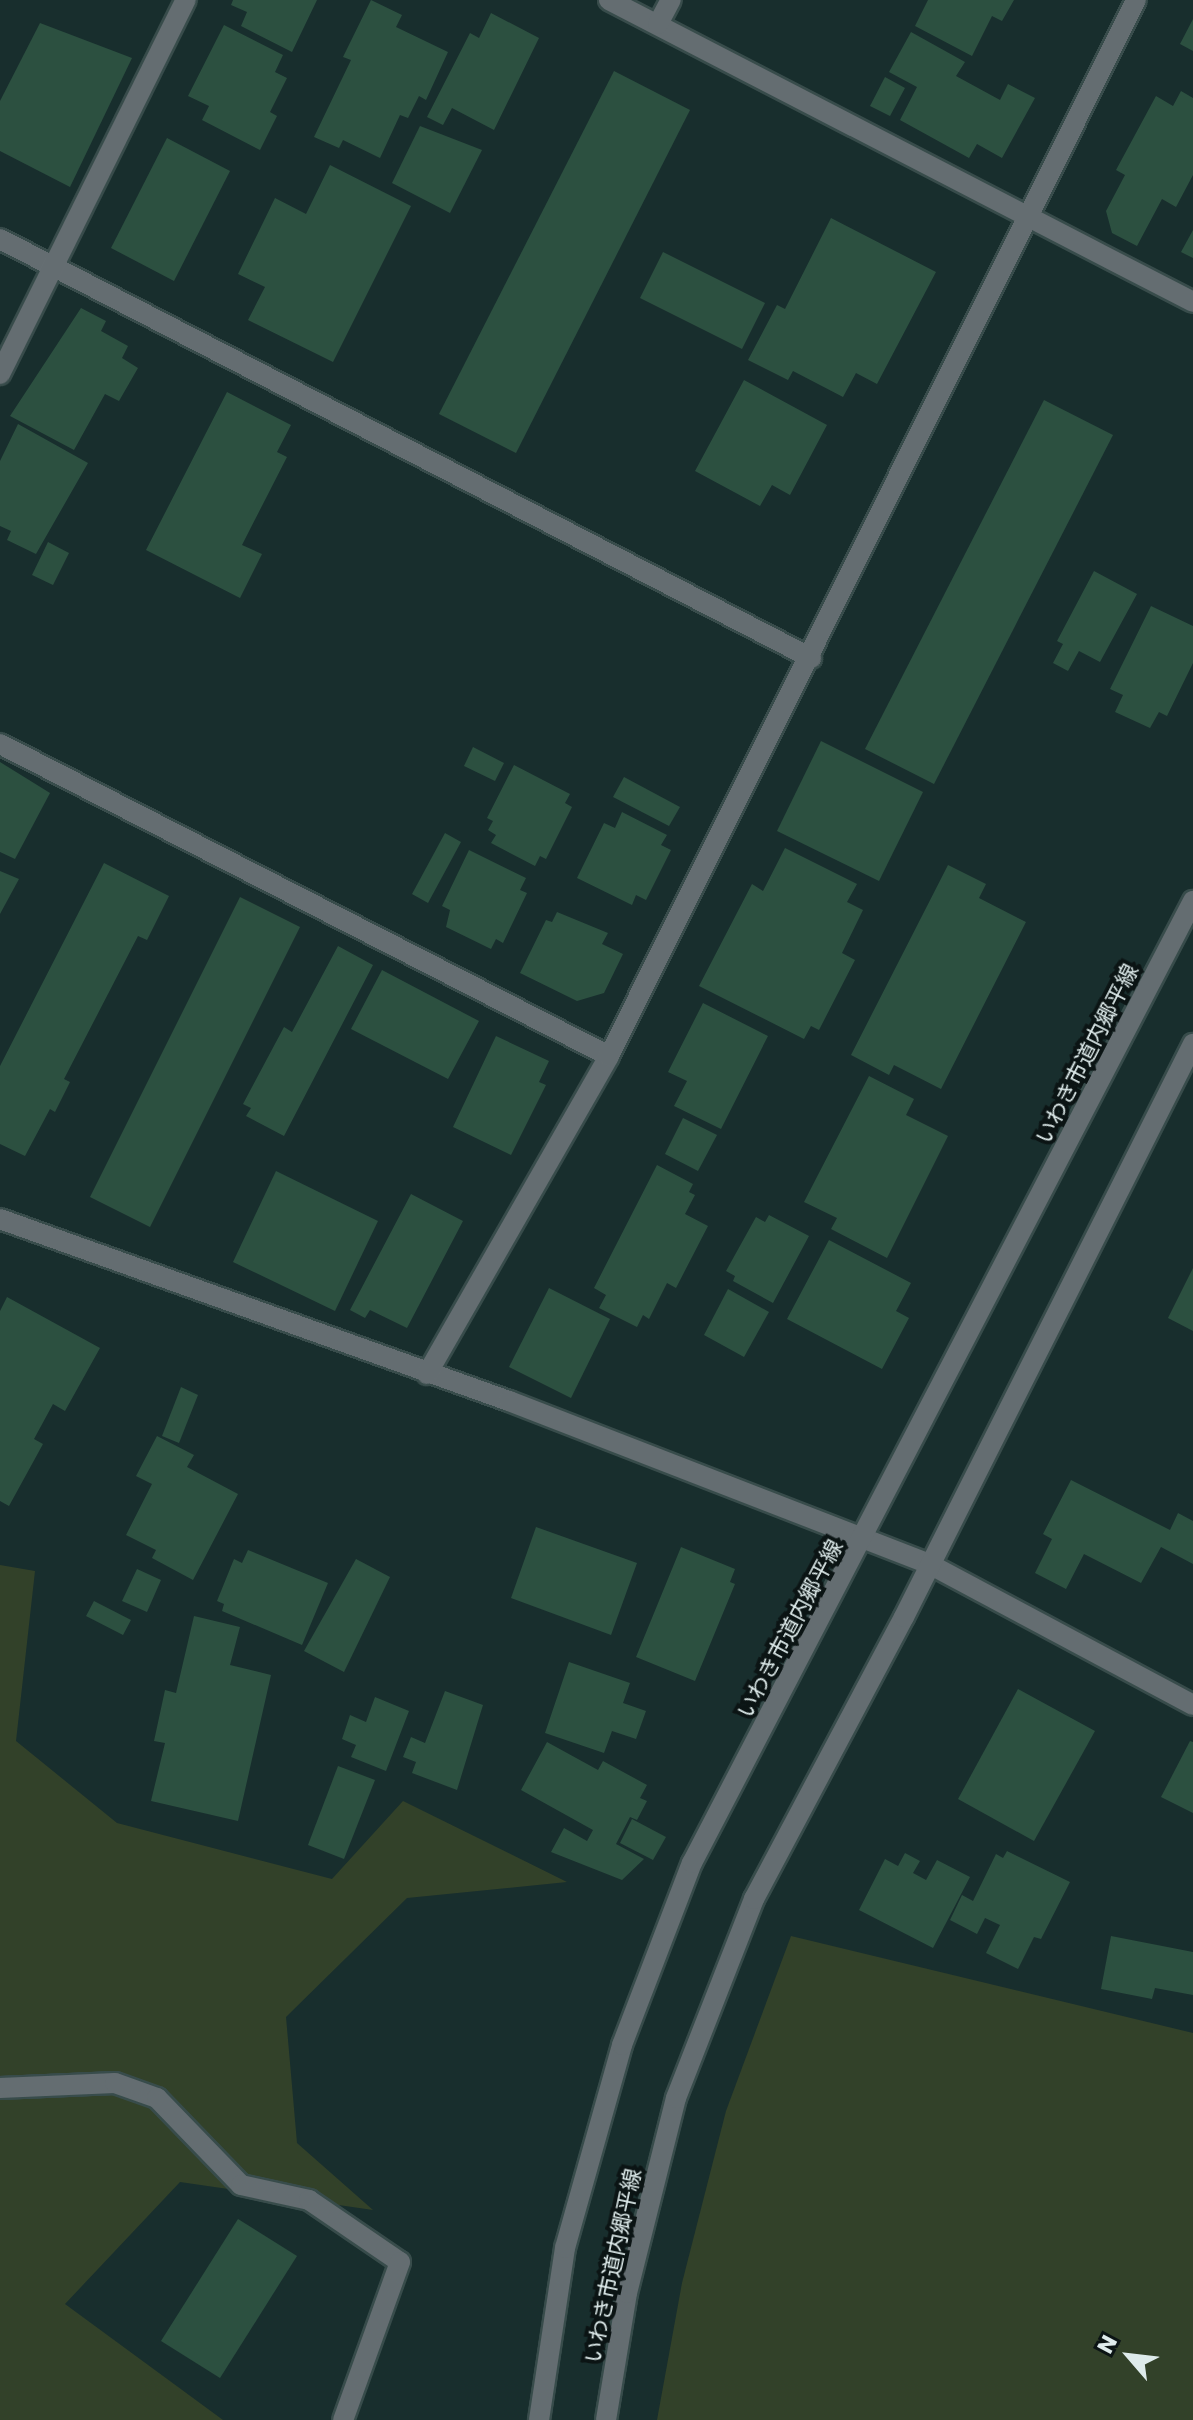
<!DOCTYPE html>
<meta charset="utf-8">
<style>
body{margin:0}
#map{position:relative;width:1193px;height:2420px;overflow:hidden;background:#182e2d;font-family:Poppins,"Noto Sans JP",sans-serif}
div>[style]{position:absolute}
[style*='--x']{left:calc(var(--x)*1px);top:calc(var(--y)*1px);width:calc(var(--w)*1px);rotate:calc(var(--a)*1deg)}
.green>*{inset:0;background:#324129}
.building>*{inset:0;background:#2c5040}
.roads{filter:drop-shadow(2px 0 #384c4b) drop-shadow(-2px 0 #384c4b) drop-shadow(0 2px #384c4b) drop-shadow(0 -2px #384c4b)}
.minor>*{height:20px;margin:-10px;padding:0 10px;transform-origin:10px;border-radius:10px;background:#646d71}
span{translate:-50% -50%;white-space:nowrap;text-align:center;line-height:1.15;-webkit-text-stroke:8px #0b1414;paint-order:stroke}
.street-label{font-size:22px;color:#deebeb}
.north{position:absolute;left:1089px;top:2316px;width:80px;height:80px;-webkit-text-stroke:6px #0b1414;paint-order:stroke;rotate:298deg;font-size:22px;font-weight:700;line-height:32px;text-align:center;color:#deebeb}
.north::after{content:'';display:block;margin:auto;width:28px;height:36px;background:#deebeb;clip-path:polygon(50% 0,100% 100%,50% 72%,0 100%)}
</style>
<div id="map">
<div class="green">
<i style="clip-path:polygon(0 1565px,35px 1571px,16px 1741px,117px 1823px,332px 1879px,403px 1801px,567px 1882px,407px 1898px,286px 2017px,297px 2143px,373px 2210px,180px 2182px,65px 2304px,223px 2420px,0 2420px)"></i>
<i style="clip-path:polygon(791px 1936px,1193px 2033px,1193px 2420px,657px 2420px,682px 2283px,726px 2111px)"></i>
</div>
<div class="building">
<i style="clip-path:polygon(233px 0,317px 0,292px 52px,241px 26px,247px 12px,231px 5px)"></i>
<i style="clip-path:polygon(371px 0,402px 15px,396px 27px,448px 52px,426px 100px,419px 96px,408px 118px,400px 115px,380px 158px,343px 140px,339px 148px,314px 137px,351px 60px,343px 57px)"></i>
<i style="clip-path:polygon(928px 0,1014px 0,1002px 21px,992px 16px,972px 56px,915px 26px)"></i>
<i style="clip-path:polygon(491px 13px,539px 38px,494px 130px,452px 108px,443px 125px,427px 117px,470px 33px,479px 38px)"></i>
<i style="clip-path:polygon(1193px 19px,1193px 51px,1180px 44px)"></i>
<i style="clip-path:polygon(40px 23px,132px 58px,70px 187px,0 151px,0 101px)"></i>
<i style="clip-path:polygon(224px 25px,283px 55px,275px 72px,287px 78px,270px 112px,277px 116px,260px 150px,202px 120px,209px 106px,188px 96px)"></i>
<i style="clip-path:polygon(911px 32px,965px 62px,956px 76px,1000px 100px,1008px 84px,1035px 98px,1002px 158px,977px 144px,969px 158px,900px 120px,917px 87px,889px 72px)"></i>
<i style="clip-path:polygon(614px 71px,690px 110px,516px 453px,439px 414px)"></i>
<i style="clip-path:polygon(885px 77px,905px 88px,890px 116px,870px 106px)"></i>
<i style="clip-path:polygon(1181px 91px,1193px 98px,1193px 175px,1176px 207px,1162px 199px,1137px 246px,1112px 233px,1106px 211px,1125px 175px,1116px 170px,1156px 96px,1173px 106px)"></i>
<i style="clip-path:polygon(420px 126px,482px 150px,450px 213px,392px 183px)"></i>
<i style="clip-path:polygon(167px 138px,230px 171px,174px 281px,111px 248px)"></i>
<i style="clip-path:polygon(330px 165px,411px 206px,333px 362px,248px 320px,265px 287px,238px 274px,275px 198px,306px 214px)"></i>
<i style="clip-path:polygon(831px 218px,936px 272px,877px 384px,856px 373px,843px 397px,793px 371px,788px 380px,748px 360px,777px 305px,785px 309px)"></i>
<i style="clip-path:polygon(1193px 230px,1193px 258px,1181px 252px)"></i>
<i style="clip-path:polygon(663px 252px,765px 303px,742px 349px,640px 298px)"></i>
<i style="clip-path:polygon(81px 308px,106px 321px,101px 331px,128px 346px,122px 358px,138px 368px,119px 401px,105px 394px,74px 450px,10px 416px)"></i>
<i style="clip-path:polygon(744px 380px,827px 425px,790px 495px,772px 485px,760px 506px,695px 471px)"></i>
<i style="clip-path:polygon(227px 392px,291px 425px,277px 452px,287px 457px,242px 545px,262px 554px,240px 598px,146px 550px)"></i>
<i style="clip-path:polygon(1044px 400px,1113px 435px,934px 784px,865px 749px)"></i>
<i style="clip-path:polygon(18px 424px,88px 463px,36px 554px,7px 540px,11px 531px,0 526px,0 461px)"></i>
<i style="clip-path:polygon(48px 542px,69px 553px,53px 585px,32px 575px)"></i>
<i style="clip-path:polygon(1094px 571px,1137px 594px,1100px 662px,1079px 651px,1068px 671px,1053px 663px,1063px 644px,1057px 641px)"></i>
<i style="clip-path:polygon(1151px 606px,1193px 626px,1193px 663px,1167px 716px,1159px 712px,1150px 728px,1115px 712px,1123px 695px,1110px 689px)"></i>
<i style="clip-path:polygon(821px 741px,923px 792px,879px 881px,777px 831px)"></i>
<i style="clip-path:polygon(473px 747px,504px 763px,495px 781px,464px 766px)"></i>
<i style="clip-path:polygon(0 762px,50px 793px,15px 859px,0 852px)"></i>
<i style="clip-path:polygon(514px 765px,570px 794px,565px 803px,572px 807px,546px 859px,540px 856px,535px 866px,491px 843px,496px 835px,488px 830px,493px 821px,487px 818px)"></i>
<i style="clip-path:polygon(624px 777px,680px 807px,669px 826px,613px 797px)"></i>
<i style="clip-path:polygon(622px 812px,667px 835px,661px 845px,671px 850px,646px 900px,636px 895px,632px 905px,577px 878px,604px 823px,615px 828px)"></i>
<i style="clip-path:polygon(445px 833px,461px 842px,428px 903px,412px 894px)"></i>
<i style="clip-path:polygon(785px 848px,857px 884px,847px 902px,863px 910px,842px 953px,855px 960px,819px 1030px,811px 1026px,804px 1039px,699px 986px,752px 884px,763px 891px)"></i>
<i style="clip-path:polygon(469px 850px,526px 878px,520px 890px,527px 893px,503px 943px,496px 939px,491px 949px,446px 927px,450px 910px,442px 906px)"></i>
<i style="clip-path:polygon(104px 863px,169px 896px,147px 940px,138px 936px,64px 1079px,70px 1082px,55px 1112px,50px 1109px,25px 1156px,0 1144px,0 1066px)"></i>
<i style="clip-path:polygon(948px 865px,986px 884px,979px 898px,1026px 922px,941px 1089px,894px 1065px,889px 1075px,851px 1055px)"></i>
<i style="clip-path:polygon(0 871px,19px 879px,0 914px)"></i>
<i style="clip-path:polygon(240px 897px,300px 927px,150px 1227px,90px 1197px)"></i>
<i style="clip-path:polygon(557px 912px,608px 933px,602px 944px,623px 954px,604px 993px,577px 1001px,520px 973px,546px 920px,552px 922px)"></i>
<i style="clip-path:polygon(338px 946px,373px 965px,284px 1136px,246px 1116px,251px 1108px,243px 1104px,284px 1027px,292px 1032px)"></i>
<i style="clip-path:polygon(382px 970px,479px 1021px,448px 1079px,351px 1029px)"></i>
<i style="clip-path:polygon(703px 1003px,768px 1036px,721px 1129px,674px 1106px,687px 1081px,668px 1072px)"></i>
<i style="clip-path:polygon(496px 1036px,549px 1061px,539px 1082px,546px 1085px,511px 1155px,453px 1127px)"></i>
<i style="clip-path:polygon(869px 1076px,914px 1099px,906px 1115px,948px 1136px,887px 1258px,831px 1229px,837px 1218px,804px 1202px)"></i>
<i style="clip-path:polygon(683px 1118px,717px 1135px,698px 1171px,665px 1154px)"></i>
<i style="clip-path:polygon(657px 1165px,693px 1184px,689px 1192px,695px 1195px,685px 1214px,708px 1226px,676px 1288px,667px 1283px,649px 1319px,643px 1315px,637px 1327px,599px 1308px,606px 1295px,594px 1288px)"></i>
<i style="clip-path:polygon(276px 1171px,378px 1221px,335px 1311px,233px 1262px)"></i>
<i style="clip-path:polygon(411px 1194px,463px 1221px,407px 1328px,370px 1310px,365px 1318px,350px 1310px)"></i>
<i style="clip-path:polygon(769px 1215px,809px 1236px,773px 1303px,733px 1281px,735px 1276px,726px 1271px,756px 1217px,765px 1222px)"></i>
<i style="clip-path:polygon(829px 1240px,911px 1283px,896px 1311px,909px 1318px,882px 1369px,787px 1319px)"></i>
<i style="clip-path:polygon(1193px 1268px,1193px 1331px,1168px 1318px)"></i>
<i style="clip-path:polygon(549px 1288px,610px 1319px,571px 1398px,509px 1367px)"></i>
<i style="clip-path:polygon(728px 1289px,769px 1312px,744px 1357px,704px 1335px)"></i>
<i style="clip-path:polygon(7px 1297px,100px 1348px,65px 1411px,53px 1404px,34px 1439px,43px 1444px,9px 1506px,0 1501px,0 1311px)"></i>
<i style="clip-path:polygon(181px 1387px,198px 1395px,179px 1443px,162px 1436px)"></i>
<i style="clip-path:polygon(157px 1436px,194px 1455px,187px 1467px,238px 1494px,193px 1580px,152px 1558px,156px 1550px,126px 1535px,152px 1484px,136px 1476px)"></i>
<i style="clip-path:polygon(1071px 1480px,1170px 1530px,1178px 1513px,1193px 1521px,1193px 1564px,1161px 1547px,1141px 1583px,1084px 1554px,1066px 1589px,1035px 1573px,1052px 1539px,1043px 1534px)"></i>
<i style="clip-path:polygon(536px 1527px,637px 1563px,611px 1635px,511px 1598px)"></i>
<i style="clip-path:polygon(681px 1547px,735px 1569px,730px 1582px,735px 1584px,695px 1681px,636px 1657px)"></i>
<i style="clip-path:polygon(248px 1550px,328px 1583px,302px 1645px,222px 1611px,224px 1604px,217px 1601px,234px 1559px,242px 1563px)"></i>
<i style="clip-path:polygon(356px 1559px,390px 1577px,344px 1672px,304px 1651px)"></i>
<i style="clip-path:polygon(137px 1569px,161px 1580px,147px 1612px,122px 1601px)"></i>
<i style="clip-path:polygon(94px 1601px,131px 1620px,123px 1635px,86px 1616px)"></i>
<i style="clip-path:polygon(194px 1616px,240px 1627px,230px 1665px,271px 1675px,238px 1821px,151px 1801px,165px 1743px,154px 1741px,165px 1690px,176px 1693px)"></i>
<i style="clip-path:polygon(569px 1662px,630px 1683px,623px 1703px,646px 1711px,636px 1739px,612px 1731px,604px 1753px,545px 1733px)"></i>
<i style="clip-path:polygon(1018px 1689px,1095px 1731px,1034px 1841px,958px 1799px)"></i>
<i style="clip-path:polygon(445px 1691px,483px 1705px,457px 1790px,412px 1773px,416px 1762px,403px 1757px,411px 1737px,425px 1743px)"></i>
<i style="clip-path:polygon(375px 1697px,409px 1711px,386px 1771px,351px 1757px,356px 1745px,342px 1739px,350px 1715px,366px 1722px)"></i>
<i style="clip-path:polygon(1190px 1741px,1193px 1742px,1193px 1813px,1161px 1797px)"></i>
<i style="clip-path:polygon(547px 1742px,598px 1770px,603px 1761px,647px 1785px,640px 1798px,647px 1801px,637px 1820px,630px 1817px,616px 1844px,644px 1859px,622px 1880px,551px 1852px,564px 1828px,587px 1841px,593px 1830px,521px 1790px)"></i>
<i style="clip-path:polygon(338px 1766px,375px 1780px,344px 1859px,308px 1845px)"></i>
<i style="clip-path:polygon(632px 1819px,666px 1837px,653px 1860px,620px 1843px)"></i>
<i style="clip-path:polygon(1007px 1851px,1070px 1882px,1041px 1939px,1034px 1937px,1018px 1969px,986px 1953px,1000px 1925px,985px 1918px,977px 1934px,950px 1920px,962px 1895px,973px 1901px,996px 1854px,1003px 1858px)"></i>
<i style="clip-path:polygon(905px 1853px,920px 1861px,913px 1873px,926px 1880px,937px 1860px,970px 1877px,933px 1948px,859px 1910px,885px 1859px,898px 1866px)"></i>
<i style="clip-path:polygon(1111px 1936px,1193px 1952px,1193px 1995px,1155px 1988px,1152px 1999px,1101px 1989px)"></i>
<i style="clip-path:polygon(238px 2219px,297px 2256px,220px 2378px,161px 2341px)"></i>
</div>
<div class="roads">
<div class="minor">
<i style="--x:609;--y:0;--w:657;--a:27.34"></i>
<i style="--x:658;--y:24;--w:27;--a:-62"></i>
<i style="--x:0;--y:239;--w:913;--a:27.32"></i>
<i style="--x:0;--y:374;--w:418;--a:-63.6"></i>
<i style="--x:0;--y:744;--w:684;--a:27.13"></i>
<i style="--x:0;--y:1219;--w:541;--a:19.68"></i>
<i style="--x:509;--y:1401;--w:453;--a:21.2"></i>
<i style="--x:931;--y:1565;--w:297;--a:28.1"></i>
<i style="--x:427;--y:1374;--w:366;--a:-60.2"></i>
<i style="--x:609;--y:1056;--w:1180;--a:-63.48"></i>
<i style="--x:0;--y:2088;--w:115;--a:-2.5"></i>
<i style="--x:115;--y:2083;--w:45;--a:19.7"></i>
<i style="--x:157;--y:2098;--w:121;--a:46"></i>
<i style="--x:241;--y:2185;--w:70;--a:12.4"></i>
<i style="--x:309;--y:2200;--w:110;--a:34.3"></i>
<i style="--x:400;--y:2262;--w:168;--a:109.8"></i>
<i style="--x:539;--y:2420;--w:174;--a:-81.4"></i>
<i style="--x:565;--y:2248;--w:211;--a:-74.3"></i>
<i style="--x:622;--y:2045;--w:195;--a:-69"></i>
<i style="--x:692;--y:1863;--w:1085;--a:-62.49"></i>
<i style="--x:606;--y:2420;--w:129;--a:-80.6"></i>
<i style="--x:627;--y:2293;--w:201;--a:-75.9"></i>
<i style="--x:676;--y:2098;--w:214;--a:-68.6"></i>
<i style="--x:754;--y:1899;--w:319;--a:-62"></i>
<i style="--x:904;--y:1617;--w:642;--a:-63.24"></i>
</div>
</div>
<div class="street-label">
<span style="left:1087px;top:1054px;rotate:-63deg">いわき市道内郷平線</span>
<span style="left:790px;top:1629px;rotate:-62deg">いわき市道内郷平線</span>
<span style="left:613px;top:2266px;rotate:-78deg">いわき市道内郷平線</span>
</div>
<div class="north">N</div>
</div>
